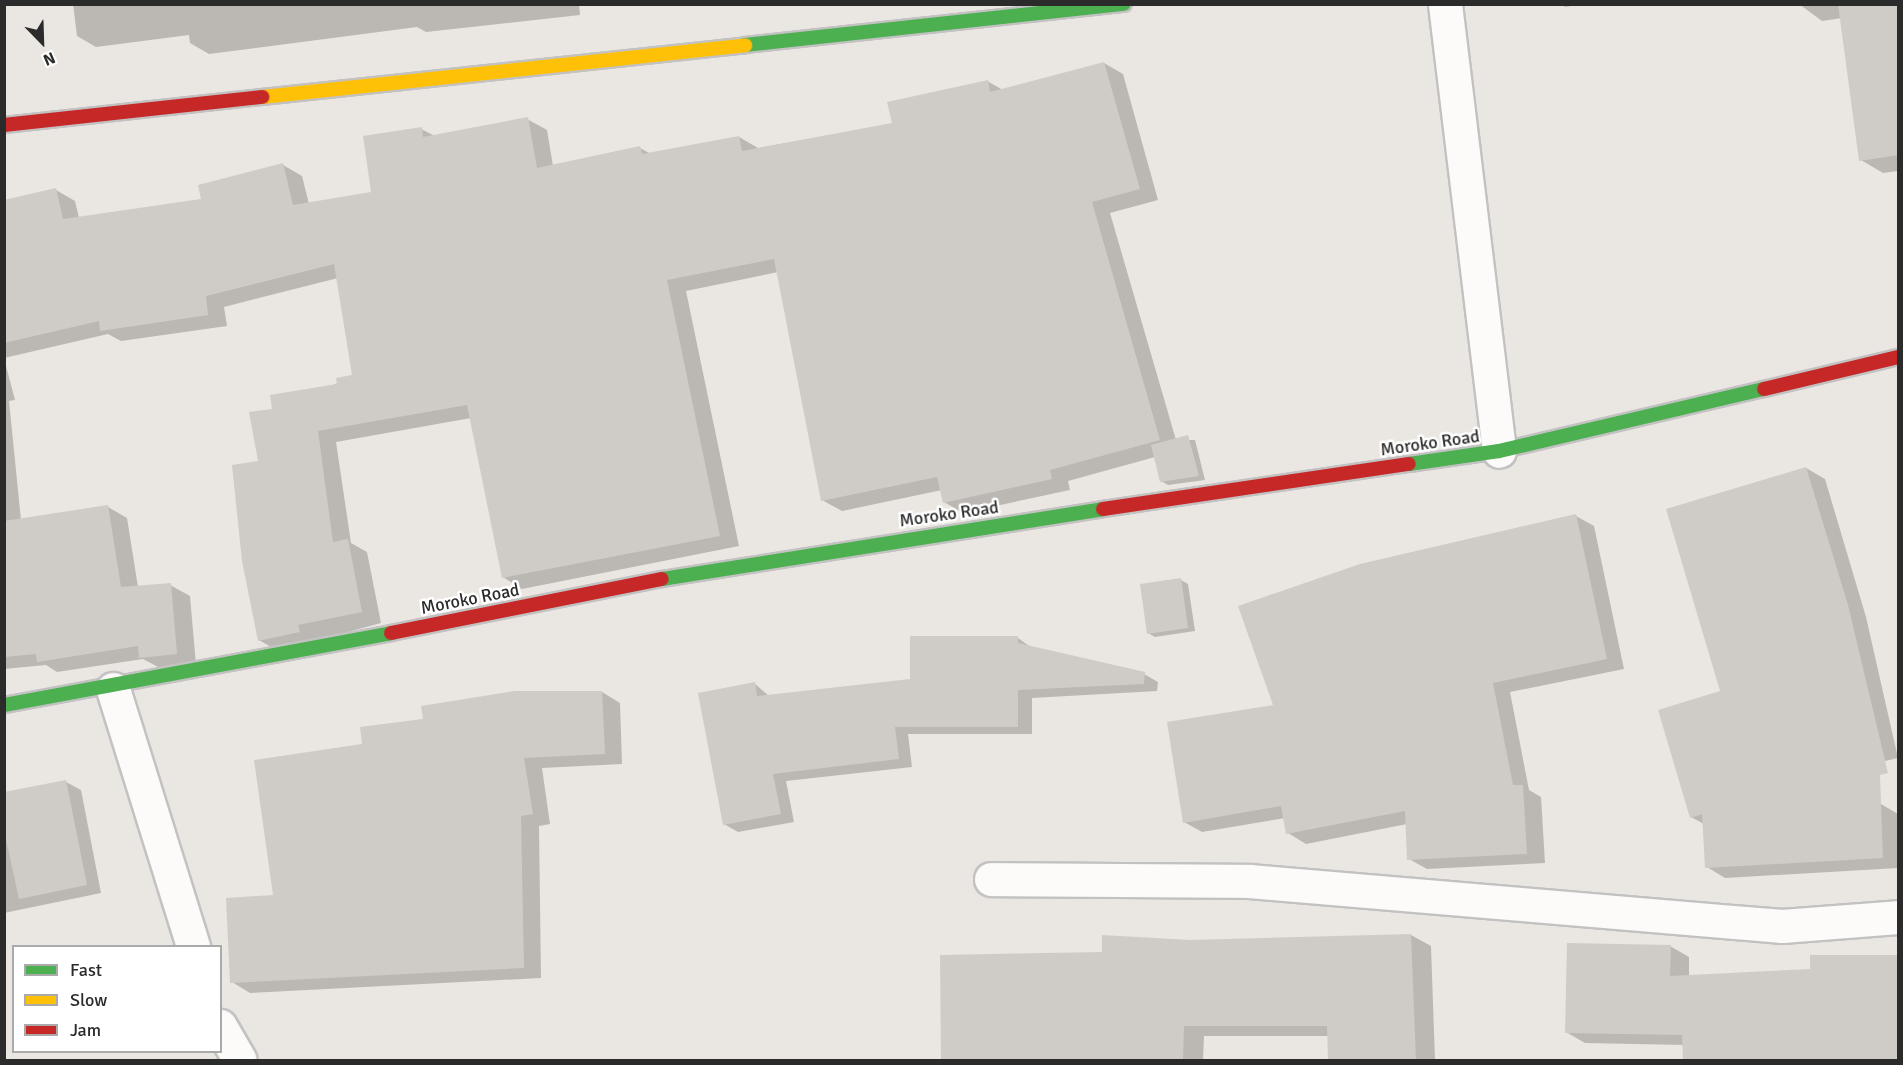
<!DOCTYPE html>
<style>
body{margin:0}
#map{position:relative;width:1903px;height:1065px;overflow:hidden;background:#eae6e1;font-family:Signika,sans-serif}
div>[style]{position:absolute}
[style*='--x']{left:calc(var(--x)*1px);top:calc(var(--y)*1px);width:calc(var(--w)*1px);rotate:calc(var(--a)*1deg)}
.shadow>*{inset:0;background:#0003}
.building>*{inset:0;background:#cfccc8}
.roads{filter:drop-shadow(2px 0 #c3c2c2) drop-shadow(-2px 0 #c3c2c2) drop-shadow(0 2px #c3c2c2) drop-shadow(0 -2px #c3c2c2)}
.street>*{height:33px;margin:-16.5px;padding:0 16.5px;transform-origin:16.5px;border-radius:16.5px;background:#fcfbfa}
.fast>*{height:14px;margin:-7px;padding:0 7px;transform-origin:7px;border-radius:7px;background:#4caf50}
.slow>*{height:14px;margin:-7px;padding:0 7px;transform-origin:7px;border-radius:7px;background:#ffc107}
.jam>*{height:14px;margin:-7px;padding:0 7px;transform-origin:7px;border-radius:7px;background:#c62828}
span{translate:-50% -50%;white-space:nowrap;text-align:center;line-height:1.15;-webkit-text-stroke:5px #fff;paint-order:stroke}
.street-label{font-size:18px;color:#2b2b2b}
.frame{position:absolute;inset:0;border:6px solid #2b2b2b;pointer-events:none}
.legend{position:absolute;left:12px;top:945px;width:210px;height:108px;box-sizing:border-box;background:#fff;border:2px solid #aaa;margin:0;padding:8px 10px;list-style:none;font-size:18px;color:#2b2b2b}
.legend li{display:flex;align-items:center;gap:12px;height:30px}
.legend b{width:30px;border:2px solid #aaa}
.north{position:absolute;left:12px;top:12px;width:60px;height:60px;-webkit-text-stroke:4px #fff;paint-order:stroke;rotate:157deg;font-size:16px;font-weight:700;line-height:24px;text-align:center;color:#2b2b2b}
.north::after{content:'';display:block;margin:auto;width:21px;height:27px;background:#2b2b2b;clip-path:polygon(50% 0,100% 100%,50% 72%,0 100%)}
</style>
<div id="map">
<div class="shadow">
<i style="clip-path:polygon(73px 4px,579px 4px,580px 15px,426px 32px,417px 27px,209px 54px,190px 43px,189px 35px,96px 47px,77px 36px)"></i>
<i style="clip-path:polygon(1560px 4px,1584px 4px,1565px 7px)"></i>
<i style="clip-path:polygon(1799px 4px,1898px 4px,1898px 171px,1883px 173px,1861px 160px,1842px 18px,1822px 21px)"></i>
<i style="clip-path:polygon(1104px 63px,1123px 74px,1158px 200px,1110px 213px,1176px 440px,1195px 440px,1205px 480px,1168px 485px,1161px 481px,1155px 457px,1068px 481px,1070px 490px,963px 513px,944px 502px,942px 490px,842px 511px,822px 500px,778px 272px,686px 291px,739px 546px,522px 589px,503px 577px,471px 418px,336px 442px,351px 543px,367px 552px,381px 623px,278px 651px,259px 640px,260px 462px,274px 410px,354px 376px,338px 278px,224px 307px,227px 326px,121px 341px,108px 334px,4px 358px,4px 201px,56px 190px,75px 201px,79px 218px,203px 200px,283px 165px,302px 176px,309px 204px,372px 193px,421px 129px,435px 136px,527px 119px,547px 130px,553px 166px,640px 148px,651px 154px,739px 137px,758px 148px,893px 124px,987px 81px,1003px 90px)"></i>
<i style="clip-path:polygon(4px 358px,15px 400px,9px 401px,21px 520px,108px 507px,127px 518px,138px 587px,170px 585px,190px 596px,196px 665px,160px 668px,143px 659px,57px 672px,46px 665px,4px 669px)"></i>
<i style="clip-path:polygon(1806px 468px,1825px 479px,1866px 617px,1898px 758px,1771px 788px,1881px 804px,1898px 814px,1898px 868px,1725px 878px,1707px 867px,1704px 824px,1691px 817px,1722px 692px)"></i>
<i style="clip-path:polygon(1576px 516px,1594px 526px,1624px 669px,1510px 692px,1529px 790px,1541px 797px,1545px 863px,1427px 869px,1409px 859px,1407px 824px,1306px 844px,1288px 833px,1285px 818px,1202px 832px,1184px 822px,1275px 707px)"></i>
<i style="clip-path:polygon(1181px 580px,1188px 584px,1195px 631px,1155px 637px,1148px 633px)"></i>
<i style="clip-path:polygon(1018px 638px,1032px 648px,1144px 674px,1158px 682px,1157px 691px,1032px 698px,1032px 734px,908px 734px,912px 767px,786px 781px,794px 822px,738px 832px,724px 824px,754px 683px,769px 696px,911px 680px)"></i>
<i style="clip-path:polygon(602px 692px,620px 703px,622px 764px,542px 768px,550px 824px,539px 826px,541px 978px,250px 993px,232px 982px,364px 745px)"></i>
<i style="clip-path:polygon(66px 782px,81px 790px,101px 893px,4px 913px,4px 793px)"></i>
<i style="clip-path:polygon(1411px 935px,1431px 946px,1435px 1060px,1329px 1060px,1329px 1036px,1204px 1036px,1203px 1060px,943px 1060px,941px 957px,1103px 954px,1190px 942px)"></i>
<i style="clip-path:polygon(1670px 946px,1689px 957px,1689px 977px,1812px 970px,1898px 957px,1898px 1060px,1687px 1060px,1685px 1045px,1585px 1043px,1566px 1032px)"></i>
</div>
<div class="building">
<i style="clip-path:polygon(1838px 4px,1899px 4px,1899px 155px,1859px 161px)"></i>
<i style="clip-path:polygon(1104px 62px,1140px 189px,1092px 202px,1160px 440px,1050px 470px,1052px 479px,943px 503px,937px 477px,821px 501px,774px 259px,667px 280px,720px 536px,502px 578px,467px 405px,318px 431px,333px 542px,348px 539px,362px 612px,298px 625px,300px 632px,258px 641px,242px 561px,232px 465px,258px 461px,249px 412px,272px 409px,270px 395px,337px 384px,336px 378px,352px 375px,334px 264px,206px 296px,208px 315px,100px 331px,99px 321px,4px 343px,4px 200px,56px 188px,63px 219px,201px 199px,198px 185px,283px 163px,293px 205px,371px 192px,363px 136px,422px 127px,423px 137px,528px 117px,537px 168px,640px 146px,642px 154px,739px 136px,742px 151px,892px 123px,887px 102px,988px 80px,990px 92px)"></i>
<i style="clip-path:polygon(1188px 435px,1199px 476px,1160px 482px,1151px 445px)"></i>
<i style="clip-path:polygon(1806px 467px,1848px 605px,1888px 773px,1880px 775px,1883px 858px,1705px 868px,1702px 814px,1690px 818px,1658px 710px,1720px 691px,1666px 509px)"></i>
<i style="clip-path:polygon(108px 505px,121px 587px,171px 583px,177px 654px,139px 658px,138px 646px,37px 662px,36px 654px,4px 657px,4px 521px)"></i>
<i style="clip-path:polygon(1576px 514px,1607px 659px,1493px 683px,1513px 785px,1523px 785px,1527px 854px,1407px 860px,1405px 811px,1286px 834px,1281px 806px,1183px 823px,1167px 722px,1273px 705px,1238px 606px,1360px 564px)"></i>
<i style="clip-path:polygon(1181px 578px,1188px 628px,1147px 634px,1140px 584px)"></i>
<i style="clip-path:polygon(910px 636px,1018px 636px,1018px 643px,1145px 672px,1144px 684px,1018px 690px,1018px 727px,895px 727px,899px 759px,773px 774px,781px 814px,723px 825px,698px 693px,755px 682px,757px 696px,910px 679px)"></i>
<i style="clip-path:polygon(515px 691px,602px 691px,605px 754px,524px 758px,533px 814px,521px 816px,524px 968px,230px 983px,226px 898px,273px 895px,254px 760px,362px 744px,360px 727px,423px 719px,421px 706px)"></i>
<i style="clip-path:polygon(66px 780px,87px 885px,19px 899px,4px 830px,4px 792px)"></i>
<i style="clip-path:polygon(1411px 934px,1416px 1060px,1328px 1060px,1327px 1026px,1184px 1026px,1183px 1060px,941px 1060px,940px 955px,1102px 952px,1102px 935px,1190px 940px)"></i>
<i style="clip-path:polygon(1567px 943px,1671px 945px,1670px 976px,1810px 969px,1810px 955px,1899px 955px,1899px 1060px,1683px 1060px,1682px 1035px,1565px 1033px)"></i>
</div>
<div class="roads">
<div class="street">
<i style="--x:1445;--y:4;--w:450;--a:83.1"></i>
<i style="--x:113;--y:689;--w:269;--a:72.7"></i>
<i style="--x:991;--y:879;--w:258;--a:0.4"></i>
<i style="--x:1249;--y:881;--w:535;--a:4.83"></i>
<i style="--x:1782;--y:926;--w:116;--a:-4.4"></i>
<i style="--x:220;--y:1026;--w:39;--a:60"></i>
</div>
<div class="fast">
<i style="--x:745;--y:45;--w:381;--a:-6.2"></i>
<i style="--x:1409;--y:464;--w:91;--a:-8.2"></i>
<i style="--x:1499;--y:451;--w:272;--a:-13.2"></i>
<i style="--x:662;--y:579;--w:447;--a:-9"></i>
<i style="--x:4;--y:705;--w:394;--a:-10.5"></i>
</div>
<div class="slow">
<i style="--x:262;--y:97;--w:486;--a:-6.1"></i>
</div>
<div class="jam">
<i style="--x:4;--y:125;--w:260;--a:-6.2"></i>
<i style="--x:1764;--y:389;--w:138;--a:-13.4"></i>
<i style="--x:1103;--y:509;--w:309;--a:-8.4"></i>
<i style="--x:391;--y:633;--w:276;--a:-11.3"></i>
</div>
</div>
<div class="street-label">
<span style="left:1430px;top:443px;rotate:-8deg">Moroko Road</span>
<span style="left:949px;top:514px;rotate:-8deg">Moroko Road</span>
<span style="left:470px;top:599px;rotate:-11deg">Moroko Road</span>
</div>
<div class="frame"></div>
<ul class="legend">
<li><b style="height:8px;background:#4caf50"></b>Fast</li>
<li><b style="height:8px;background:#ffc107"></b>Slow</li>
<li><b style="height:8px;background:#c62828"></b>Jam</li>
</ul>
<div class="north">N</div>
</div>
